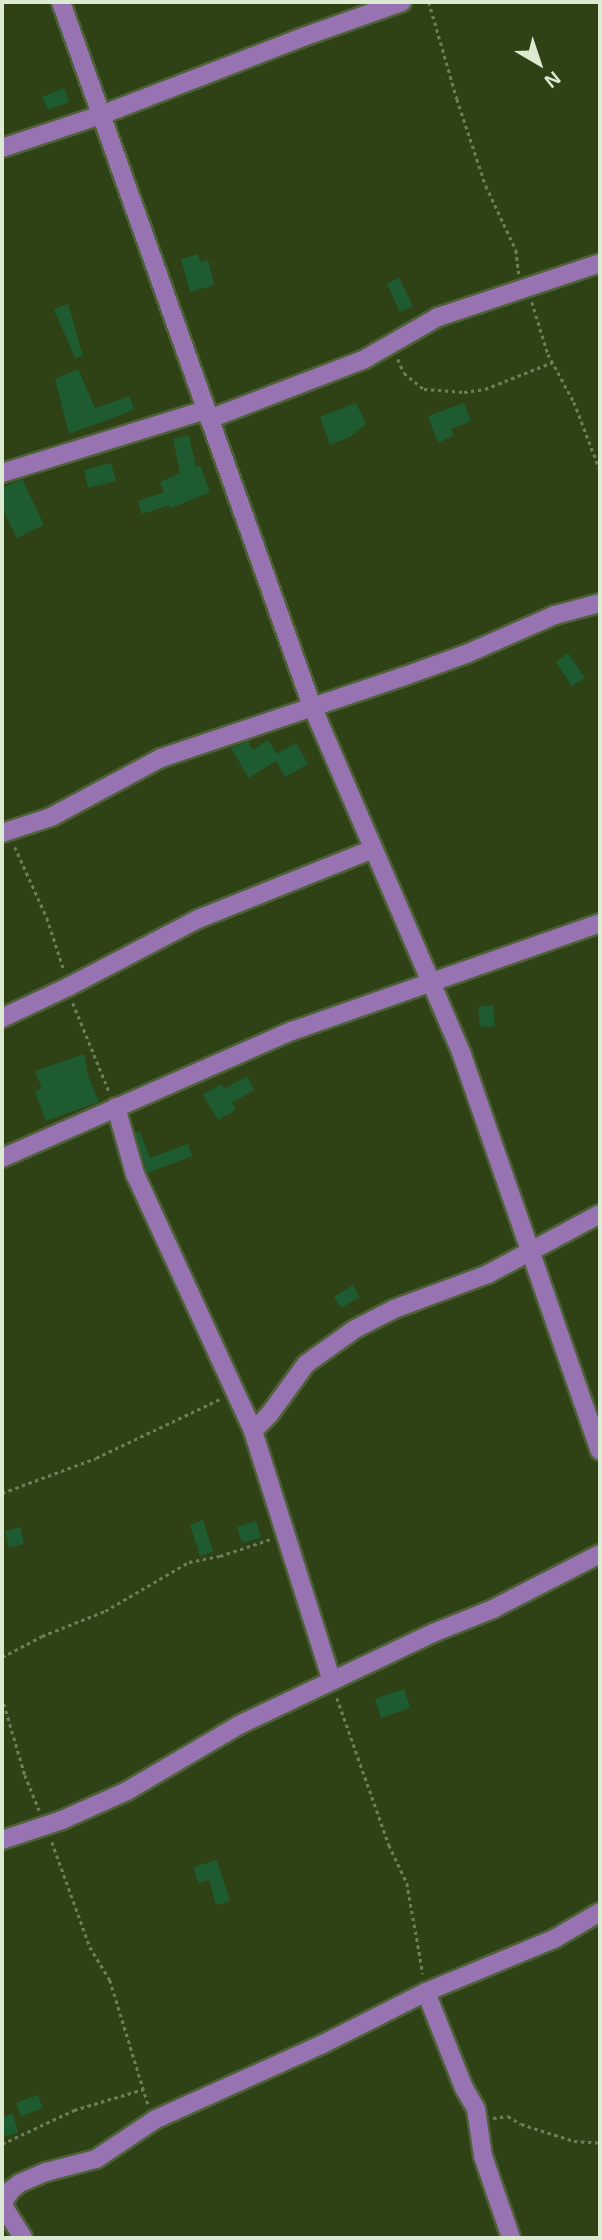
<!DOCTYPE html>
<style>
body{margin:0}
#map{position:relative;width:602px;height:2240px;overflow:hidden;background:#2e4216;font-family:Helvetica,sans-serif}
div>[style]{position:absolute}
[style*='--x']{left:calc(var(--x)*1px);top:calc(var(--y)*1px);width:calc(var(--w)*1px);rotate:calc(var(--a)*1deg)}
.building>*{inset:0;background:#1f5b30}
.path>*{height:2.5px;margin-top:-1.25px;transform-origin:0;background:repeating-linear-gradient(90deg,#6d7f5a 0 3.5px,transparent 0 7px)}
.roads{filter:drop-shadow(2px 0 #4e6038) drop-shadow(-2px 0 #4e6038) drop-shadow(0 2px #4e6038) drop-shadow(0 -2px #4e6038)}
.minor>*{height:18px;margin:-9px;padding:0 9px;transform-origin:9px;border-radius:9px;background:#9774b1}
span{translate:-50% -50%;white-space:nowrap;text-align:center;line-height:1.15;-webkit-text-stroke:5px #2e4216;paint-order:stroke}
.frame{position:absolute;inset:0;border:4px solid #ddead2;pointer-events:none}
.north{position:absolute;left:504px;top:28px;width:70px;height:70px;-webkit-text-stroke:5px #2e4216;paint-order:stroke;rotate:141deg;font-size:19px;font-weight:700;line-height:28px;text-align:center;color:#ddead2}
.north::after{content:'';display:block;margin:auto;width:24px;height:32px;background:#ddead2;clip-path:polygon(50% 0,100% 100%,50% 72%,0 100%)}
</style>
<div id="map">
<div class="building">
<i style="clip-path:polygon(64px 88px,69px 102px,48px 110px,42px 97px)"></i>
<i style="clip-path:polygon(198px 254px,200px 262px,208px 260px,214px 285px,190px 292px,181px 259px)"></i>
<i style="clip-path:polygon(399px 278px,413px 306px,400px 312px,387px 284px)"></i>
<i style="clip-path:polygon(68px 304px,83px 356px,75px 358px,54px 309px)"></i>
<i style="clip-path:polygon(78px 369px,95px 408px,130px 396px,134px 410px,69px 434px,55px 379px)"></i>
<i style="clip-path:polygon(356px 403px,366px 424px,350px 437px,330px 445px,320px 417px)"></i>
<i style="clip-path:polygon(464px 403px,471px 421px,451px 429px,454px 435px,438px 443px,428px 416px)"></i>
<i style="clip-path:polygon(189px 435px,196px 467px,200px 465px,210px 492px,171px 508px,169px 505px,142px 514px,138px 501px,164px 492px,160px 482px,180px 473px,173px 439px)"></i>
<i style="clip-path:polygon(111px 463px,116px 481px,88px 488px,84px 470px)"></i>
<i style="clip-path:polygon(22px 479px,44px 525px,17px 538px,2px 508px,2px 488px)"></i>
<i style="clip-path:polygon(568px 653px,585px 678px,572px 686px,556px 662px)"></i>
<i style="clip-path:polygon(268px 740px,277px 754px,296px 743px,308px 764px,285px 777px,276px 761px,249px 778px,231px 748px,248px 741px,253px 750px)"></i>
<i style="clip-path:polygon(493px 1005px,495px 1026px,480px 1027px,478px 1007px)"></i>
<i style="clip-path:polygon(84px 1054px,88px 1076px,99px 1102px,46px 1121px,35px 1091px,42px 1089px,35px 1071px)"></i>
<i style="clip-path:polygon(247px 1076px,254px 1090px,232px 1103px,236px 1110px,218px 1120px,203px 1095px,221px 1084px,224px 1089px)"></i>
<i style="clip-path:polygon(140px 1132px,150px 1158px,188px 1144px,192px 1156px,147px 1173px,135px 1133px)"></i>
<i style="clip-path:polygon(353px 1285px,360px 1297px,341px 1308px,334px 1297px)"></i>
<i style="clip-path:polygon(203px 1520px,213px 1552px,200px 1556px,190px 1525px)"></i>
<i style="clip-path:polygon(256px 1521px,261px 1537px,242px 1543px,237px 1527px)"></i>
<i style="clip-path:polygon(20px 1527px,24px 1544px,9px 1548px,5px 1531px)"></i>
<i style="clip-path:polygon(404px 1689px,410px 1708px,381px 1718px,375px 1699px)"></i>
<i style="clip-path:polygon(217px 1860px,230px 1901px,216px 1905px,209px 1880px,198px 1883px,194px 1867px)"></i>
<i style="clip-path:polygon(38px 2095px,43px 2108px,21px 2116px,16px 2103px)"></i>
<i style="clip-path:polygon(13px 2114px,18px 2133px,5px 2136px,2px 2117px)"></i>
</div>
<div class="path">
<i style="--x:429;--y:2;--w:101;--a:73.9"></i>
<i style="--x:457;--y:99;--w:92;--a:71.6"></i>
<i style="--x:486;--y:186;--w:71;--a:64.9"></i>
<i style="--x:516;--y:250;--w:24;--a:83"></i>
<i style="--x:532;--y:302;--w:54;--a:72.9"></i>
<i style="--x:548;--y:354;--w:55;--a:61.6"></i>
<i style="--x:574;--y:402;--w:73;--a:69.1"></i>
<i style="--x:398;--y:359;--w:15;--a:67"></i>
<i style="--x:404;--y:373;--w:26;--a:39"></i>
<i style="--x:424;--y:389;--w:40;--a:4.3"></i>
<i style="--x:464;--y:392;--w:21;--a:-8"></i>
<i style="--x:485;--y:389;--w:73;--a:-21.7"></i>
<i style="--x:15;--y:847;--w:78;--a:65.7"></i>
<i style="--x:47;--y:918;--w:55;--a:71.9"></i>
<i style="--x:73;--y:1003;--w:95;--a:67.8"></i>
<i style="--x:2;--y:1493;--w:100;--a:-20.4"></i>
<i style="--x:96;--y:1458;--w:137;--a:-25.4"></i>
<i style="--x:2;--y:1657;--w:45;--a:-27.7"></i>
<i style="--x:42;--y:1636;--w:68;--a:-21.6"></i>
<i style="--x:105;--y:1611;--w:97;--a:-30.3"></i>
<i style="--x:189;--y:1562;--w:32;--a:-11"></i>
<i style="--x:220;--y:1556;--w:54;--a:-18.4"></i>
<i style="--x:2;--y:1697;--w:81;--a:73.6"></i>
<i style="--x:25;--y:1775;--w:38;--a:68"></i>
<i style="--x:337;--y:1698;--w:156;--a:70.5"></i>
<i style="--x:389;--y:1845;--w:42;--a:64.7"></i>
<i style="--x:407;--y:1883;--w:92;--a:80"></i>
<i style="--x:52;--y:1842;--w:112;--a:70.1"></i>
<i style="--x:90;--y:1947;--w:39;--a:59"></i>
<i style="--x:110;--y:1980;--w:130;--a:73"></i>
<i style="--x:493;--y:2118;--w:15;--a:-8"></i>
<i style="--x:508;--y:2116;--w:15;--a:32"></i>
<i style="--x:521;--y:2124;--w:56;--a:17.8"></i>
<i style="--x:574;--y:2141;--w:26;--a:4"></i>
<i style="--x:2;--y:2144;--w:80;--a:-25.3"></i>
<i style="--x:74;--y:2110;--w:73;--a:-16.7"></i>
</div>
<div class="roads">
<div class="minor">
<i style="--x:61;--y:2;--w:747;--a:70.38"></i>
<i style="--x:312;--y:706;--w:380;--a:66.7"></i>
<i style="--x:462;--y:1055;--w:419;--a:70.8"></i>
<i style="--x:2;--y:148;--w:104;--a:-18.4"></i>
<i style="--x:101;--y:115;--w:217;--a:-21.1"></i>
<i style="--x:303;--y:37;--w:105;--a:-19.5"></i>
<i style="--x:209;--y:419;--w:165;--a:-21"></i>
<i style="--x:363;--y:360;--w:86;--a:-29.8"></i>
<i style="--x:438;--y:317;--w:171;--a:-18.4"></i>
<i style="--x:2;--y:473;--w:213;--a:-17.2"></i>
<i style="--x:2;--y:833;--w:52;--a:-18.1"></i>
<i style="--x:51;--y:817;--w:125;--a:-28.2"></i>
<i style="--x:161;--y:758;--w:254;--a:-18.6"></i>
<i style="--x:402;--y:677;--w:68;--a:-19.8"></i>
<i style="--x:466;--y:654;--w:97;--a:-23.7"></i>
<i style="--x:555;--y:615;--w:47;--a:-14.9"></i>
<i style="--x:2;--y:1018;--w:73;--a:-25.2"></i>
<i style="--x:68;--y:987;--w:147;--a:-27.6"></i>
<i style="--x:198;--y:919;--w:188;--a:-21.8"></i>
<i style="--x:116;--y:1107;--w:70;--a:74.2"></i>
<i style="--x:135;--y:1174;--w:283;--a:65.3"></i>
<i style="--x:253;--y:1431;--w:262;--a:72.5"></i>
<i style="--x:2;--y:1158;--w:317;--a:-23.7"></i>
<i style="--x:292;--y:1031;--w:326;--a:-19.3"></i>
<i style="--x:253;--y:1431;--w:23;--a:-45"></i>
<i style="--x:269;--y:1415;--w:63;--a:-54"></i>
<i style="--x:306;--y:1364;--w:60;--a:-35.5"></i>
<i style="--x:355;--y:1329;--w:44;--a:-27.1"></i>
<i style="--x:394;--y:1309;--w:100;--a:-20.4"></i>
<i style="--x:488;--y:1274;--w:127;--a:-28.2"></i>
<i style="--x:2;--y:1840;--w:63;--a:-18.4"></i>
<i style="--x:62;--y:1820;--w:71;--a:-24"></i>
<i style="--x:127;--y:1791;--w:130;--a:-30.5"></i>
<i style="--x:239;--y:1725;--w:215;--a:-25.4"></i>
<i style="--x:433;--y:1633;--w:65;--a:-21.8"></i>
<i style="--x:493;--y:1609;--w:120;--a:-27.2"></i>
<i style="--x:426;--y:1992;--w:103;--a:68.4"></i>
<i style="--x:464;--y:2088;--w:24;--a:60"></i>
<i style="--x:476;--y:2109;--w:48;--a:81.5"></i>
<i style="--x:483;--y:2156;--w:87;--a:71.1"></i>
<i style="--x:2;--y:2204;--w:17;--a:-57"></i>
<i style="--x:11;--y:2190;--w:11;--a:-38"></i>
<i style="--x:20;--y:2183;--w:28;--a:-23"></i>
<i style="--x:46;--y:2172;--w:52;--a:-14.6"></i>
<i style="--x:96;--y:2159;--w:72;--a:-33.7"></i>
<i style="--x:156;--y:2119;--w:181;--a:-24.2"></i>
<i style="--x:321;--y:2045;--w:118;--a:-26.8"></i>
<i style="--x:426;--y:1992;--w:139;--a:-22.5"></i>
<i style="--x:554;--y:1939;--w:53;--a:-30.4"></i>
<i style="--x:2;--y:2204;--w:40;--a:58"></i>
</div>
</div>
<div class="frame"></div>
<div class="north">N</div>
</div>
